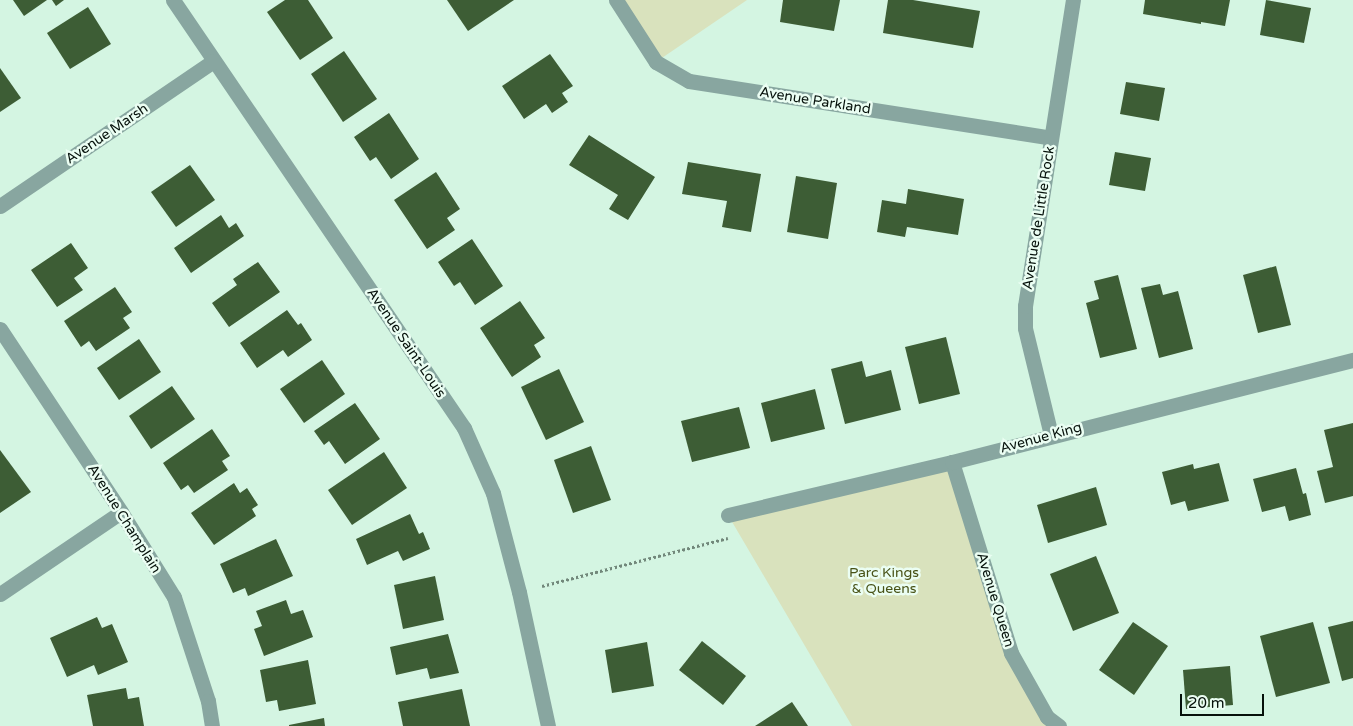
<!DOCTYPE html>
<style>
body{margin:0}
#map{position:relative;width:1353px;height:726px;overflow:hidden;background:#d4f5e2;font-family:"Varela Round",sans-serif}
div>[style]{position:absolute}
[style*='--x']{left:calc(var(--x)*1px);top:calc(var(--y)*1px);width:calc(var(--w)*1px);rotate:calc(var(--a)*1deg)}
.green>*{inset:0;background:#d9e2bd}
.building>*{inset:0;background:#3d5d35}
.path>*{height:3px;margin-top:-1.5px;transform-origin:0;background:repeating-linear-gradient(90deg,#72887b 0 2.5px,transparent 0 5px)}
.minor>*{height:15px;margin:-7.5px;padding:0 7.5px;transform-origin:7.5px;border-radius:7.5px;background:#88a6a0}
span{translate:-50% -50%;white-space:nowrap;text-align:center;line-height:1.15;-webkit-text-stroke:5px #ebfef3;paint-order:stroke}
.street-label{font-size:14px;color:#06110b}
.park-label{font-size:14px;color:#485216}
.scale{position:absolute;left:1180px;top:694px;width:84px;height:22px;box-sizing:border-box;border:2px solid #06110b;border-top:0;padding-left:6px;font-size:15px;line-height:18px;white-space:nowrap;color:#06110b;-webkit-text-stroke:4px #ebfef3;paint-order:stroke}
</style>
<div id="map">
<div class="green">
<i style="clip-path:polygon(619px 0,747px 0,656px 62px)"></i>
<i style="clip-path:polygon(952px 462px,1011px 653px,1059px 726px,852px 726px,728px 515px)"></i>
</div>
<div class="building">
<i style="clip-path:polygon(13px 0,47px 0,24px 16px)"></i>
<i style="clip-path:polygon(52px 0,64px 0,56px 6px)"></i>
<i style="clip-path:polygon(285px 0,308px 0,333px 38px,300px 60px,267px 12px)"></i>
<i style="clip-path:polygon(447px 0,514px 0,468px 31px)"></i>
<i style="clip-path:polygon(783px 0,840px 0,834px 31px,780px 22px)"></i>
<i style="clip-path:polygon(888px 0,913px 0,980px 11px,973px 48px,883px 33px)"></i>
<i style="clip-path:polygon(1145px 0,1230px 0,1225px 26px,1201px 22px,1201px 24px,1143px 14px)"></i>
<i style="clip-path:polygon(1266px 0,1311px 8px,1304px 43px,1260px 35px)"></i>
<i style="clip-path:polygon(88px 7px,111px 44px,70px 69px,47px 33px)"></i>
<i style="clip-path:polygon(344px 51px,377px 99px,343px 122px,311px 74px)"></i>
<i style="clip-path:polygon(550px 54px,573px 86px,562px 93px,568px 102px,552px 113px,546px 104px,524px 119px,502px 86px)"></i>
<i style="clip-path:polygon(0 68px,21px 98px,0 112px)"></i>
<i style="clip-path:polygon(1126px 82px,1165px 88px,1159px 121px,1120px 114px)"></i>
<i style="clip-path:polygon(389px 113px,419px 159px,391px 179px,376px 157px,370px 161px,354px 137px)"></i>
<i style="clip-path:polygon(589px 135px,655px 177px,628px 220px,609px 209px,618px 195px,569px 165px)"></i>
<i style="clip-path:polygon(1115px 152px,1151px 158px,1145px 191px,1109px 185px)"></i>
<i style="clip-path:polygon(688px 162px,761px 174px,751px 232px,722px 227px,727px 201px,682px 194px)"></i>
<i style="clip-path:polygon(190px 165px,215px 200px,176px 227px,151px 192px)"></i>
<i style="clip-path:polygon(436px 172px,460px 209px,447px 218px,455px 230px,427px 249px,394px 200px)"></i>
<i style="clip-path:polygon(796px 176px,837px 183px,828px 239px,787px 232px)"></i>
<i style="clip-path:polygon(908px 189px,964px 199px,958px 235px,907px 227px,905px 237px,877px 232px,882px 200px,906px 204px)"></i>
<i style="clip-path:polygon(221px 215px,229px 228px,236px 223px,244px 236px,191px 273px,174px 248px)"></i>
<i style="clip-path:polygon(472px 239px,503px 286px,475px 305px,460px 282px,454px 286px,438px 262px)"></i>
<i style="clip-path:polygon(71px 243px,88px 268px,74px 278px,83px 290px,57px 307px,31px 270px)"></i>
<i style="clip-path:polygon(258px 262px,280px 292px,229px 327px,212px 303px,237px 285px,233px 279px)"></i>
<i style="clip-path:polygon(1276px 266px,1291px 325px,1258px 333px,1243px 275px)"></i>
<i style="clip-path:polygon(1118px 275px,1137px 349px,1100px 358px,1086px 303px,1099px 299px,1094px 281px)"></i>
<i style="clip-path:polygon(1160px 284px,1163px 295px,1178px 291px,1193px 349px,1159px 358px,1141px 288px)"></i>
<i style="clip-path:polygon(115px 287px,132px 312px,123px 318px,130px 328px,96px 351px,89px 341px,81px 347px,64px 321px)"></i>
<i style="clip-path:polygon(520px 301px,545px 338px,534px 345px,541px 357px,512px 377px,480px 328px)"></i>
<i style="clip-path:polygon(287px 310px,298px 325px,301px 323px,312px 340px,288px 357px,283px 350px,257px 368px,240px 343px)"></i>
<i style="clip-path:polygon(946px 337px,960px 394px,919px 404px,905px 347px)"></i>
<i style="clip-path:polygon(139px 339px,161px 372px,119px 400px,97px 368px)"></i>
<i style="clip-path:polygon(322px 360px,345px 394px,304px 423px,280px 389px)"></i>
<i style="clip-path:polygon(862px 361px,866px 377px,891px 370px,901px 410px,845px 424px,831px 369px)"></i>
<i style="clip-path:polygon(559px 369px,584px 422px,546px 440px,521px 387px)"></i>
<i style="clip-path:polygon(172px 386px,195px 419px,151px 449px,129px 416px)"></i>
<i style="clip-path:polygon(815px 389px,825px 429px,771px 442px,761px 403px)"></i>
<i style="clip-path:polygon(355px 403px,380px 439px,345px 464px,329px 441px,324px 445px,314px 431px)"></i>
<i style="clip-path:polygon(739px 407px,750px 448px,692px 462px,681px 421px)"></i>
<i style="clip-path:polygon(1353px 423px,1353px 496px,1325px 503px,1317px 471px,1333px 467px,1324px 430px)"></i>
<i style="clip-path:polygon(212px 429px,230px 456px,222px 461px,228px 470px,194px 493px,188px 485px,181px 490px,163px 463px)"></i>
<i style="clip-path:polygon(591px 446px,611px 500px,573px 513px,554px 460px)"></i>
<i style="clip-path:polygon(0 450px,31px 492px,0 513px)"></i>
<i style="clip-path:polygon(384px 452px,407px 488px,352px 525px,328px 490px)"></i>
<i style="clip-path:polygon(1219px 463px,1229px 501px,1188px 511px,1185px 501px,1171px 505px,1162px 472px,1193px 464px,1194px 469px)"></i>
<i style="clip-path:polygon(1296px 468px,1303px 494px,1306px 493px,1311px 515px,1289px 521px,1285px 506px,1262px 512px,1253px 479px)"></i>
<i style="clip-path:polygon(234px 483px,240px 493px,247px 488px,258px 505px,252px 509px,256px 516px,214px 545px,191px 513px)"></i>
<i style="clip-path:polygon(1096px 487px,1107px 525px,1048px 543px,1037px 505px)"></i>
<i style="clip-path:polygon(410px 514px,419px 534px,423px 532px,430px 549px,403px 561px,398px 551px,367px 565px,356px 539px)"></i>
<i style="clip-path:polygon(276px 539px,293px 576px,248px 596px,245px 588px,233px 593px,220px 564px)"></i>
<i style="clip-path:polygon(1096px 556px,1119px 613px,1073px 631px,1050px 574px)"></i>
<i style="clip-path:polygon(435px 576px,444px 620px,403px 629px,394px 585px)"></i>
<i style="clip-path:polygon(286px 600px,291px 614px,303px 610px,313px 637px,264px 656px,254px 629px,262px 626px,256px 611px)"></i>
<i style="clip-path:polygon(97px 617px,102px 628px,112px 624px,128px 662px,98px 675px,94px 665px,67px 677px,50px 638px)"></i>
<i style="clip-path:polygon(1353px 621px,1353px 678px,1342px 681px,1328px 627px)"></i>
<i style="clip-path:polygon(1133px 622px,1168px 646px,1134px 695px,1099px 670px)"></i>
<i style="clip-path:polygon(1313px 622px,1330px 683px,1276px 697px,1260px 636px)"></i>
<i style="clip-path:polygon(448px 634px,459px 673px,430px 679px,427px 668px,396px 675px,390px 647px)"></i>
<i style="clip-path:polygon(702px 641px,746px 676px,723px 705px,679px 670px)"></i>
<i style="clip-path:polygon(647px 642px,654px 686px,612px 693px,605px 650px)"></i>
<i style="clip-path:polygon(308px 660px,316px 704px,279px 711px,277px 700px,266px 702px,260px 670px)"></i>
<i style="clip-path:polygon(1230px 666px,1233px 705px,1186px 709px,1183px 670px)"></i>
<i style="clip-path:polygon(126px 688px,128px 699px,139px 697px,144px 726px,93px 726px,87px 695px)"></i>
<i style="clip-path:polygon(462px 689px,470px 726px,403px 726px,398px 702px)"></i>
<i style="clip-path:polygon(792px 702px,808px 726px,755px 726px)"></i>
<i style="clip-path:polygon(324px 718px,325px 726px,289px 726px,289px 725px)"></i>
</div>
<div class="path">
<i style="--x:542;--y:586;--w:192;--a:-14.5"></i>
</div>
<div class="minor">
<i style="--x:173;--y:0;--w:518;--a:55.79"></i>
<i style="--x:464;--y:428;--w:71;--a:66"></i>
<i style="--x:493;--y:493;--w:102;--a:75.3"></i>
<i style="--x:519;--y:592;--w:137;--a:77.8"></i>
<i style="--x:616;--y:0;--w:74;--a:57.2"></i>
<i style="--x:656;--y:62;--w:38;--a:30"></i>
<i style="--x:689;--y:81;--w:366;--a:8.9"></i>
<i style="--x:0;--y:206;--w:258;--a:-34.2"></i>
<i style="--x:0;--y:329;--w:219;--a:56.5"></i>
<i style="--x:121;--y:512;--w:100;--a:58.1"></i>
<i style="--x:174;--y:597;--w:109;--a:71.9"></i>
<i style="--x:208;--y:701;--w:25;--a:81"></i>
<i style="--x:1051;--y:435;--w:110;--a:-103.7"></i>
<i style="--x:1025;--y:328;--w:22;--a:-90"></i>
<i style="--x:1025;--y:306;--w:310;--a:-81.1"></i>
<i style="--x:952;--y:462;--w:200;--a:72.8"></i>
<i style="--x:1011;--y:653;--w:73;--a:60.6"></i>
<i style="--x:1047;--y:717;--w:15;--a:37"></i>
<i style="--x:728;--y:515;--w:230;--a:-13.3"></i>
<i style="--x:952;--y:462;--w:414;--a:-14.3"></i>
<i style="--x:0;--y:594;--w:146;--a:-34.1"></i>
</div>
<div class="street-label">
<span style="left:815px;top:101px;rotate:9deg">Avenue Parkland</span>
<span style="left:107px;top:134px;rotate:-34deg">Avenue Marsh</span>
<span style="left:1039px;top:218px;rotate:-81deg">Avenue de Little Rock</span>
<span style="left:406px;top:343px;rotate:56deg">Avenue Saint-Louis</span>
<span style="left:1041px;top:438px;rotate:-15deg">Avenue King</span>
<span style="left:124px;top:519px;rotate:58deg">Avenue Champlain</span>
<span style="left:995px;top:600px;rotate:73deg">Avenue Queen</span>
</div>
<div class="park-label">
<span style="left:884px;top:581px">Parc Kings<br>&amp; Queens</span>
</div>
<div class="scale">20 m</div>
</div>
